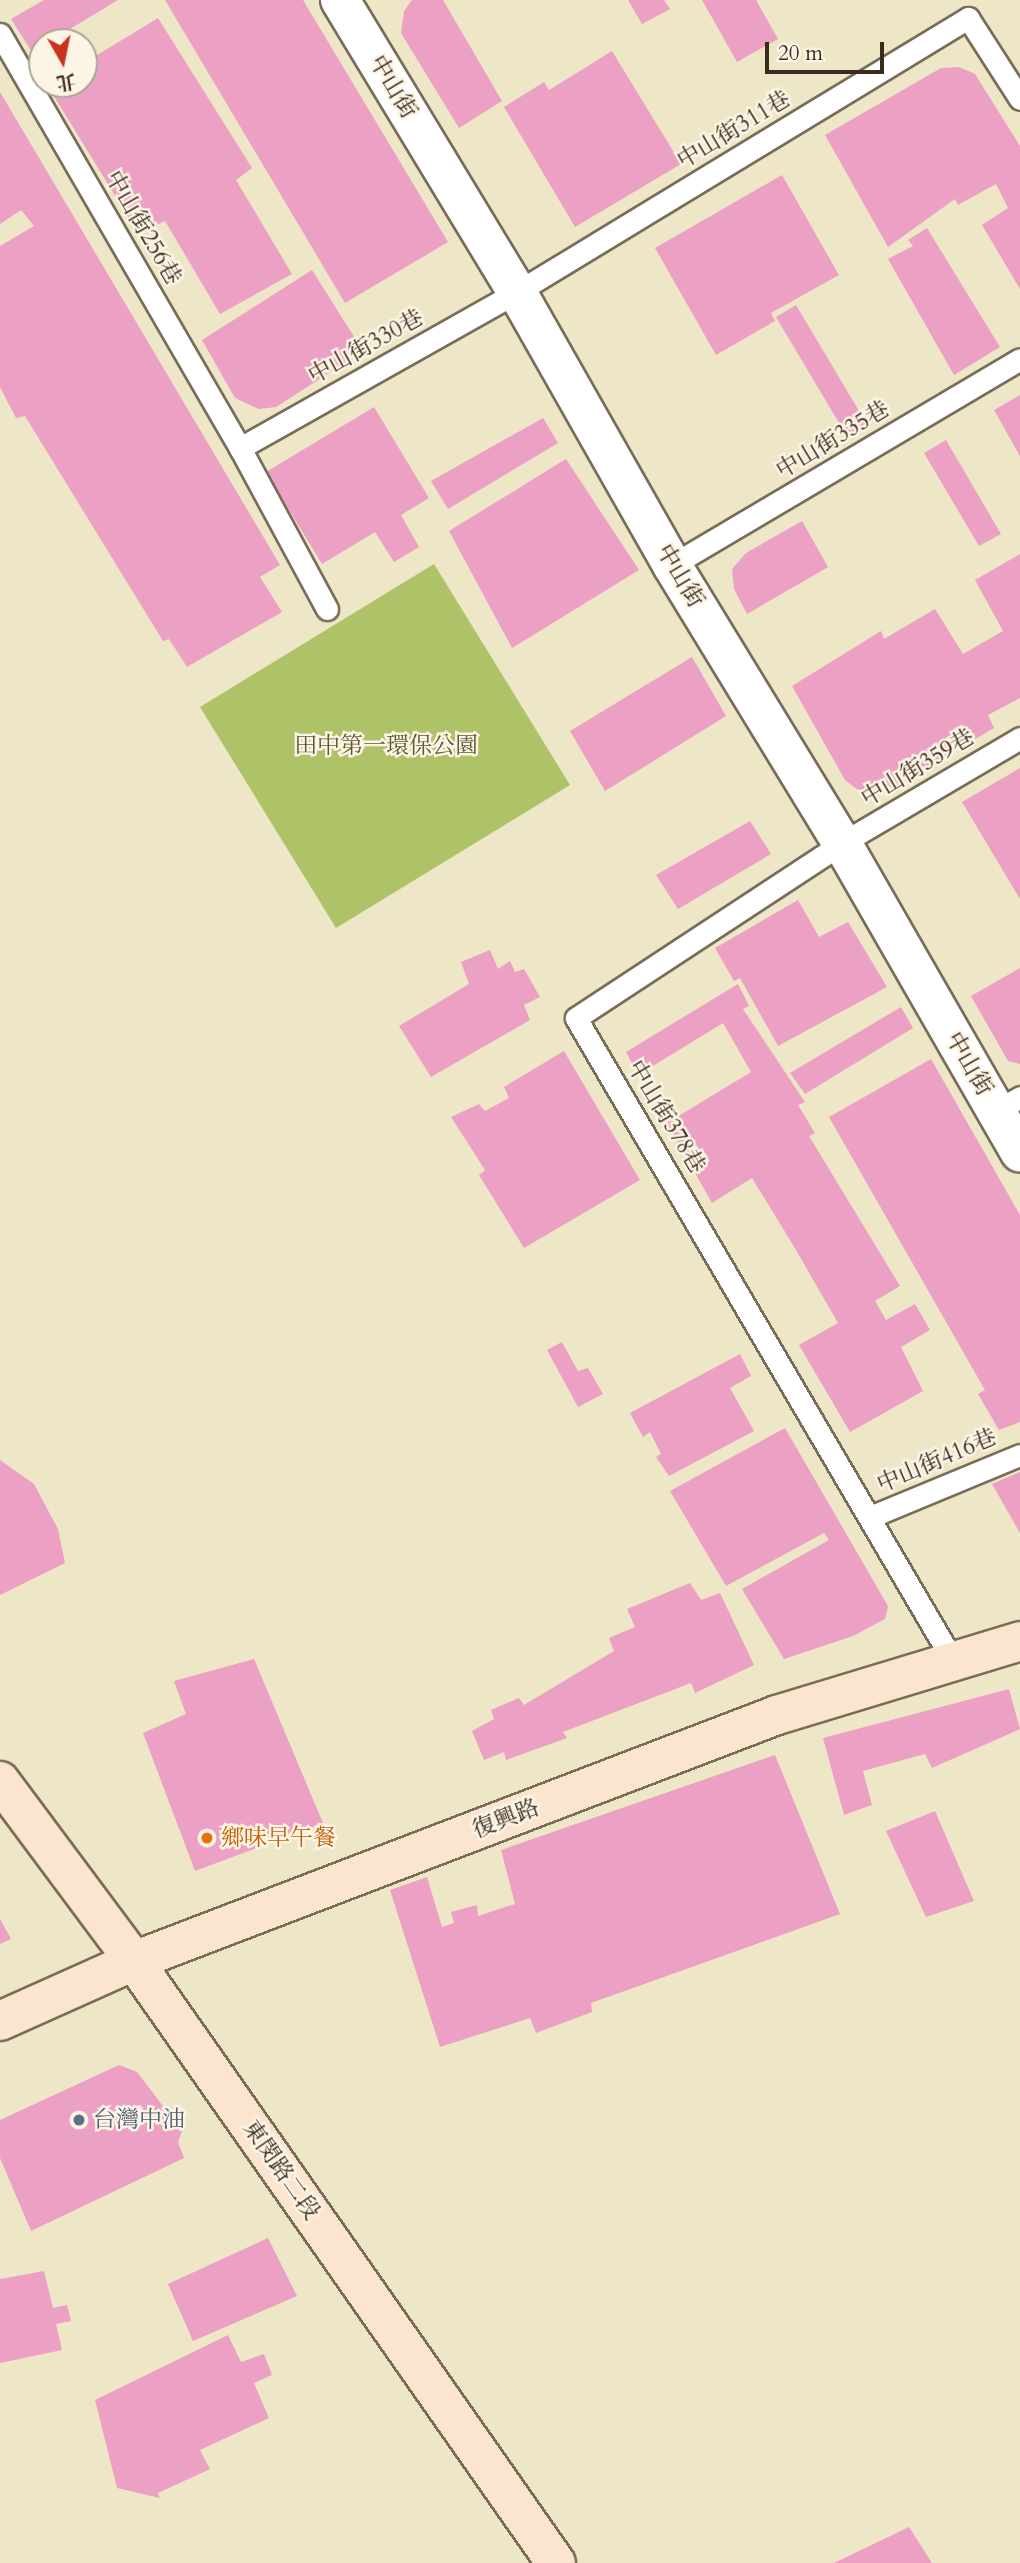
<!DOCTYPE html>
<meta charset="utf-8">
<style>
body{margin:0}
#map{position:relative;width:1020px;height:2563px;overflow:hidden;background:#ede6c7;font-family:Cardo,"Noto Serif TC",serif}
div>[style]{position:absolute}
[style*='--x']{left:calc(var(--x)*1px);top:calc(var(--y)*1px);width:calc(var(--w)*1px);rotate:calc(var(--a)*1deg)}
.green>*{inset:0;background:#aec267}
.building>*{inset:0;background:#eca0c4}
.roads{filter:drop-shadow(2px 0 #796c59) drop-shadow(-2px 0 #796c59) drop-shadow(0 2px #796c59) drop-shadow(0 -2px #796c59)}
.lane>*{height:21px;margin:-10.5px;padding:0 10.5px;transform-origin:10.5px;border-radius:10.5px;background:#fff}
.street>*{height:38px;margin:-19px;padding:0 19px;transform-origin:19px;border-radius:19px;background:#fff}
.secondary>*{height:38px;margin:-19px;padding:0 19px;transform-origin:19px;border-radius:19px;background:#fbe5cf}
.dots>*{width:19px;height:19px;translate:-50% -50%;box-sizing:border-box;border:4px solid #fcf5e5;border-radius:50%}
span{translate:-50% -50%;white-space:nowrap;text-align:center;line-height:1.15;-webkit-text-stroke:5px #fcf5e5;paint-order:stroke}
.street-label{font-size:23px;color:#3b2a1e}
.park-label{font-size:23px;color:#5e5834}
.food-label{font-size:23px;color:#c56008}
.left{translate:0 -50%;text-align:left}
.service-label{font-size:23px;color:#4e5e75}
.north{position:absolute;left:28px;top:28px;width:70px;height:70px;box-sizing:border-box;background:#fcf5e5;border:2px solid #afa495;border-radius:50%;rotate:171deg;font-size:19px;font-weight:700;line-height:28px;text-align:center;color:#3b2a1e}
.north::after{content:'';display:block;margin:auto;width:24px;height:32px;background:#c8321e;clip-path:polygon(50% 0,100% 100%,50% 72%,0 100%)}
.scale{position:absolute;left:765px;top:42px;width:119px;height:32px;box-sizing:border-box;border:4px solid #3b2a1e;border-top:0;padding-left:9px;font-size:21px;line-height:24px;white-space:nowrap;color:#3b2a1e;-webkit-text-stroke:5px #fcf5e5;paint-order:stroke}
</style>
<div id="map">
<div class="green">
<i style="clip-path:polygon(434px 564px,570px 785px,336px 928px,200px 707px)"></i>
</div>
<div class="building">
<i style="clip-path:polygon(44px 0,118px 0,32px 52px,11px 19px)"></i>
<i style="clip-path:polygon(165px 0,303px 0,448px 242px,345px 303px)"></i>
<i style="clip-path:polygon(412px 0,443px 0,502px 101px,459px 128px,401px 33px,404px 11px)"></i>
<i style="clip-path:polygon(628px 0,664px 0,670px 9px,642px 24px)"></i>
<i style="clip-path:polygon(702px 0,756px 0,778px 39px,737px 62px)"></i>
<i style="clip-path:polygon(158px 18px,252px 168px,236px 180px,292px 274px,220px 314px,165px 221px,138px 233px,47px 85px,84px 84px,84px 63px)"></i>
<i style="clip-path:polygon(612px 51px,681px 164px,575px 227px,504px 107px,544px 82px,549px 90px)"></i>
<i style="clip-path:polygon(959px 67px,975px 74px,1020px 146px,1020px 289px,982px 225px,1008px 208px,996px 184px,958px 205px,955px 199px,888px 247px,825px 135px,941px 68px)"></i>
<i style="clip-path:polygon(0 92px,280px 565px,260px 577px,282px 612px,187px 667px,169px 639px,163px 641px,25px 416px,16px 418px,0 387px,0 246px,34px 226px,21px 210px,0 224px)"></i>
<i style="clip-path:polygon(782px 175px,839px 275px,771px 313px,775px 321px,716px 355px,655px 248px)"></i>
<i style="clip-path:polygon(927px 228px,1000px 347px,954px 375px,888px 259px,913px 246px,908px 240px)"></i>
<i style="clip-path:polygon(312px 270px,363px 351px,276px 407px,259px 409px,235px 398px,202px 340px)"></i>
<i style="clip-path:polygon(796px 305px,868px 426px,848px 438px,776px 317px)"></i>
<i style="clip-path:polygon(1020px 395px,1020px 456px,994px 410px)"></i>
<i style="clip-path:polygon(374px 407px,429px 498px,401px 515px,419px 547px,394px 562px,375px 532px,322px 564px,266px 472px)"></i>
<i style="clip-path:polygon(543px 418px,558px 443px,448px 509px,431px 481px)"></i>
<i style="clip-path:polygon(946px 440px,1001px 534px,979px 546px,924px 453px)"></i>
<i style="clip-path:polygon(566px 459px,639px 570px,512px 648px,449px 531px)"></i>
<i style="clip-path:polygon(802px 521px,828px 567px,747px 614px,734px 589px,732px 569px,746px 553px)"></i>
<i style="clip-path:polygon(1020px 554px,1020px 698px,988px 715px,994px 728px,888px 790px,858px 790px,845px 780px,792px 686px,881px 631px,884px 639px,935px 609px,963px 654px,1003px 631px,975px 580px)"></i>
<i style="clip-path:polygon(692px 657px,726px 716px,605px 791px,570px 731px)"></i>
<i style="clip-path:polygon(1020px 768px,1020px 899px,962px 802px)"></i>
<i style="clip-path:polygon(750px 821px,771px 854px,678px 909px,656px 875px)"></i>
<i style="clip-path:polygon(798px 900px,819px 937px,848px 922px,887px 987px,778px 1046px,740px 978px,734px 981px,715px 948px)"></i>
<i style="clip-path:polygon(490px 950px,498px 969px,510px 961px,515px 972px,524px 969px,540px 997px,524px 1005px,530px 1020px,431px 1077px,399px 1026px,469px 984px,461px 962px)"></i>
<i style="clip-path:polygon(1020px 968px,1020px 1064px,1008px 1061px,971px 996px)"></i>
<i style="clip-path:polygon(738px 984px,749px 1006px,743px 1009px,805px 1102px,798px 1105px,815px 1133px,809px 1136px,900px 1286px,875px 1301px,886px 1320px,915px 1304px,930px 1330px,901px 1347px,923px 1391px,850px 1432px,799px 1345px,838px 1323px,796px 1250px,752px 1178px,712px 1203px,667px 1123px,751px 1072px,723px 1023px,638px 1075px,626px 1052px)"></i>
<i style="clip-path:polygon(901px 1007px,913px 1028px,805px 1094px,790px 1073px)"></i>
<i style="clip-path:polygon(564px 1051px,640px 1180px,524px 1248px,479px 1175px,485px 1170px,451px 1117px,479px 1104px,485px 1111px,509px 1098px,504px 1087px)"></i>
<i style="clip-path:polygon(931px 1059px,1020px 1215px,1020px 1422px,999px 1430px,978px 1394px,985px 1390px,829px 1117px)"></i>
<i style="clip-path:polygon(562px 1342px,578px 1371px,588px 1368px,603px 1394px,578px 1407px,547px 1350px)"></i>
<i style="clip-path:polygon(740px 1354px,751px 1376px,730px 1388px,754px 1431px,669px 1476px,656px 1457px,661px 1454px,650px 1432px,643px 1437px,630px 1413px)"></i>
<i style="clip-path:polygon(785px 1428px,888px 1606px,885px 1619px,853px 1636px,784px 1659px,742px 1589px,829px 1540px,824px 1533px,726px 1586px,670px 1491px)"></i>
<i style="clip-path:polygon(0 1460px,34px 1484px,58px 1529px,65px 1563px,0 1595px)"></i>
<i style="clip-path:polygon(1020px 1472px,1020px 1533px,992px 1484px)"></i>
<i style="clip-path:polygon(690px 1583px,701px 1600px,720px 1593px,754px 1665px,695px 1693px,691px 1683px,563px 1732px,567px 1738px,506px 1760px,504px 1752px,484px 1760px,472px 1731px,494px 1719px,491px 1710px,519px 1698px,524px 1705px,614px 1651px,609px 1638px,635px 1627px,627px 1609px)"></i>
<i style="clip-path:polygon(254px 1659px,323px 1823px,195px 1871px,143px 1733px,186px 1714px,174px 1681px)"></i>
<i style="clip-path:polygon(1009px 1689px,1020px 1729px,932px 1768px,925px 1754px,863px 1771px,872px 1805px,844px 1815px,823px 1738px)"></i>
<i style="clip-path:polygon(775px 1755px,840px 1914px,591px 2003px,592px 2012px,536px 2033px,530px 2018px,440px 2047px,390px 1890px,427px 1877px,442px 1927px,454px 1923px,451px 1912px,477px 1905px,478px 1916px,515px 1904px,501px 1850px)"></i>
<i style="clip-path:polygon(935px 1811px,974px 1901px,926px 1917px,886px 1831px)"></i>
<i style="clip-path:polygon(0 1919px,11px 1939px,0 1944px)"></i>
<i style="clip-path:polygon(119px 2065px,137px 2072px,182px 2131px,178px 2142px,184px 2158px,31px 2231px,0 2158px,0 2120px)"></i>
<i style="clip-path:polygon(268px 2238px,297px 2296px,193px 2341px,168px 2284px)"></i>
<i style="clip-path:polygon(44px 2271px,53px 2308px,67px 2305px,71px 2321px,56px 2324px,62px 2350px,0 2363px,0 2279px)"></i>
<i style="clip-path:polygon(228px 2335px,241px 2362px,264px 2354px,272px 2375px,254px 2383px,269px 2418px,200px 2450px,210px 2469px,158px 2493px,160px 2498px,117px 2488px,95px 2400px)"></i>
<i style="clip-path:polygon(909px 2527px,932px 2563px,834px 2563px)"></i>
</div>
<div class="roads">
<div class="lane">
<i style="--x:0;--y:34;--w:479;--a:59.9"></i>
<i style="--x:240;--y:448;--w:183;--a:61.6"></i>
<i style="--x:240;--y:448;--w:318;--a:-29.4"></i>
<i style="--x:517;--y:292;--w:528;--a:-31.28"></i>
<i style="--x:968;--y:18;--w:96;--a:57.3"></i>
<i style="--x:672;--y:565;--w:404;--a:-30.6"></i>
<i style="--x:996;--y:1111;--w:28;--a:-30"></i>
<i style="--x:870;--y:1517;--w:162;--a:-22.5"></i>
<i style="--x:952;--y:1659;--w:743;--a:-120.4"></i>
<i style="--x:576;--y:1018;--w:318;--a:-33.3"></i>
<i style="--x:842;--y:843;--w:207;--a:-30.5"></i>
</div>
<div class="street">
<i style="--x:340;--y:0;--w:341;--a:58.8"></i>
<i style="--x:517;--y:292;--w:314;--a:60.4"></i>
<i style="--x:672;--y:565;--w:326;--a:58.6"></i>
<i style="--x:842;--y:843;--w:357;--a:60.1"></i>
</div>
<div class="secondary">
<i style="--x:0;--y:1781;--w:224;--a:53.3"></i>
<i style="--x:134;--y:1961;--w:735;--a:54.97"></i>
<i style="--x:0;--y:2021;--w:147;--a:-24.1"></i>
<i style="--x:134;--y:1961;--w:688;--a:-20.94"></i>
<i style="--x:777;--y:1715;--w:254;--a:-16.9"></i>
</div>
</div>
<div class="dots">
<i style="left:207px;top:1838px;background:#e8710a"></i>
<i style="left:79px;top:2120px;background:#5c6f8a"></i>
</div>
<div class="street-label">
<span style="left:393px;top:87px;rotate:59deg">中山街</span>
<span style="left:734px;top:130px;rotate:-31deg">中山街311巷</span>
<span style="left:143px;top:228px;rotate:60deg">中山街256巷</span>
<span style="left:366px;top:347px;rotate:-29deg">中山街330巷</span>
<span style="left:833px;top:440px;rotate:-31deg">中山街335巷</span>
<span style="left:680px;top:576px;rotate:59deg">中山街</span>
<span style="left:918px;top:768px;rotate:-31deg">中山街359巷</span>
<span style="left:969px;top:1064px;rotate:60deg">中山街</span>
<span style="left:666px;top:1117px;rotate:59deg">中山街378巷</span>
<span style="left:937px;top:1461px;rotate:-23deg">中山街416巷</span>
<span style="left:506px;top:1819px;rotate:-21deg">復興路</span>
<span style="left:281px;top:2170px;rotate:55deg">東閔路二段</span>
</div>
<div class="park-label">
<span style="left:386px;top:746px">田中第一環保公園</span>
</div>
<div class="food-label">
<span class="left" style="left:221px;top:1838px">鄉味早午餐</span>
</div>
<div class="service-label">
<span class="left" style="left:93px;top:2120px">台灣中油</span>
</div>
<div class="north">北</div>
<div class="scale">20 m</div>
</div>
